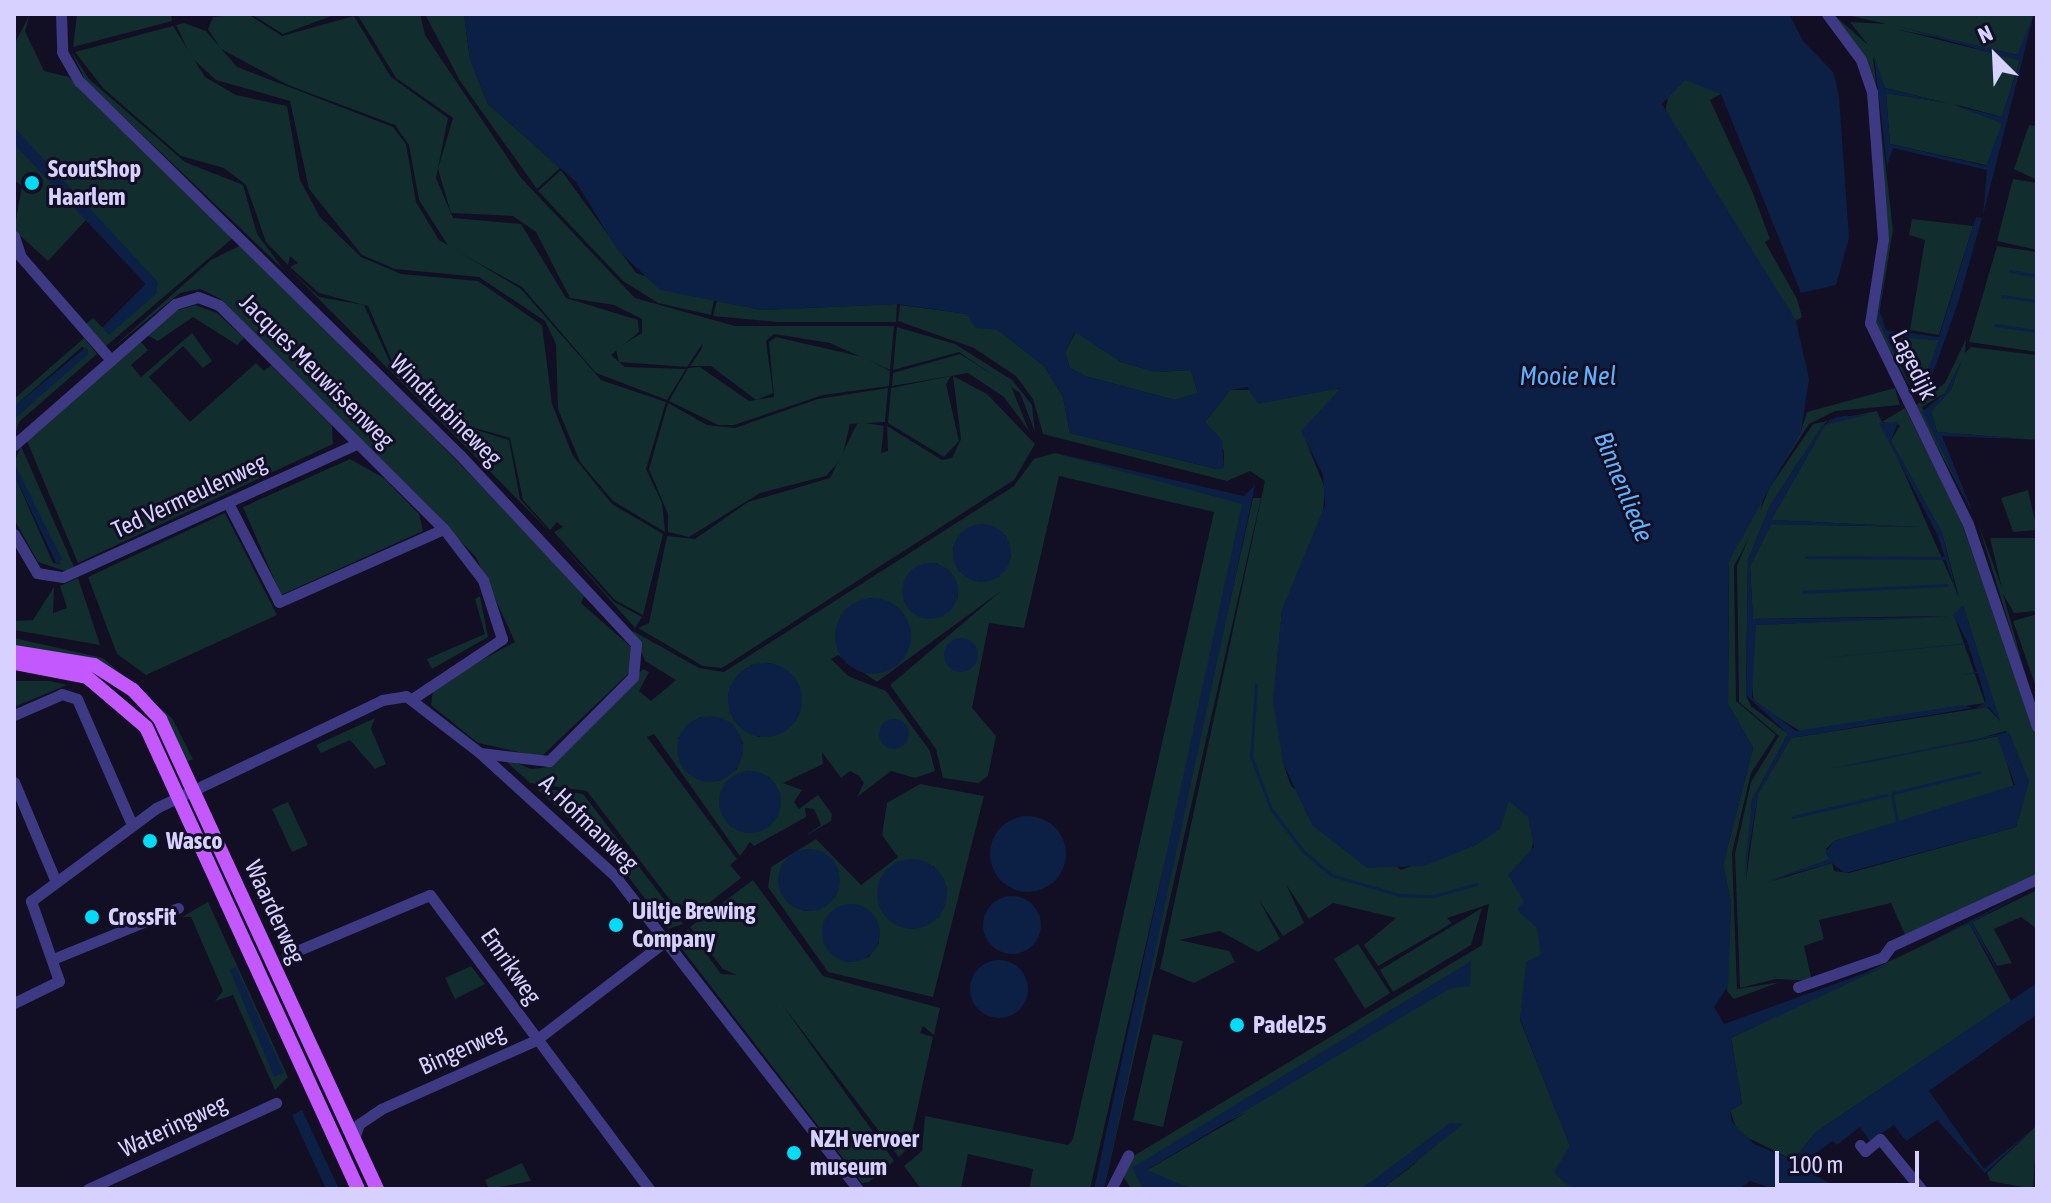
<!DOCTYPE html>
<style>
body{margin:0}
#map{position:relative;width:2051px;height:1203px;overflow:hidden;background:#120e23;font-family:"Asap Condensed",sans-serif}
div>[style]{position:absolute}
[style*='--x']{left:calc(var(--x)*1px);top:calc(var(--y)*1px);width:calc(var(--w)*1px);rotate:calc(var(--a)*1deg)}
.green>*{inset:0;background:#112d2d}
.water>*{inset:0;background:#0c2045}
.round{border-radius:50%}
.stream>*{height:3px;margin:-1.5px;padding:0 1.5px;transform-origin:1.5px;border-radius:1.5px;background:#0c2045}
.minor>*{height:11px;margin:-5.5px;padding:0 5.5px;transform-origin:5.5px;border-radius:5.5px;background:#3d3982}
.major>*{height:14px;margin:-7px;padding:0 7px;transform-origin:7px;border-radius:7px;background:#c358fe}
.dots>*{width:22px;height:22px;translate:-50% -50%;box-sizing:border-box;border:4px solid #120e23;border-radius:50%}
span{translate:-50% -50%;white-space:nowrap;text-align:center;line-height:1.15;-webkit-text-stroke:6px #120e23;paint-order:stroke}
.poi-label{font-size:24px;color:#d7d1ff;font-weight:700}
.left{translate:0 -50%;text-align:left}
.street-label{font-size:24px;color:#d7d1ff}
.water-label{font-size:26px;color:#5fb2fe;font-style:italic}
.frame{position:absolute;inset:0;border:16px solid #d7d1ff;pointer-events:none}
.north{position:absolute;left:1955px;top:16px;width:80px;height:80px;-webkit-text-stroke:6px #120e23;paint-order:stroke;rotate:336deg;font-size:22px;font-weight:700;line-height:32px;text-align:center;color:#d7d1ff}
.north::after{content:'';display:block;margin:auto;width:28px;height:36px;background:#d7d1ff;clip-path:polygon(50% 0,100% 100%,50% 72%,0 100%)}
.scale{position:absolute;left:1775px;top:1151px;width:144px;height:36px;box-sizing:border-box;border:4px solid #d7d1ff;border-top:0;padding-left:10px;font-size:24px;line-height:28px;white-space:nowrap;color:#d7d1ff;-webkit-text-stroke:6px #120e23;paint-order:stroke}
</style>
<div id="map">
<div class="green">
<i style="clip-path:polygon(30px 14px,25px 31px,44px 71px,69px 77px,234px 237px,106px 346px,86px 324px,93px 318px,103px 328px,146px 284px,86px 220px,48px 261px,14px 230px,22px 186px,14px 180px,14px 45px)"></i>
<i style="clip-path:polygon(77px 14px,171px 14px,172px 21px,73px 47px)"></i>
<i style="clip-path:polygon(248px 14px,282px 36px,354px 16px,391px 77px,448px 118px,436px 178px,453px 218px,521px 224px,566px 298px,638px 320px,639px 332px,611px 355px,625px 367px,686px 369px,667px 400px,596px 373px,522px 287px,449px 247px,419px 200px,409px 145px,395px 125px,288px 85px,221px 49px,208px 29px,213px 17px)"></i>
<i style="clip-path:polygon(251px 14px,337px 14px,283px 34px)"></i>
<i style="clip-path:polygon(357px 14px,420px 14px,425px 35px,521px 178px,635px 298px,735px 326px,894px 326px,890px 370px,830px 343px,774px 334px,766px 341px,773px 393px,756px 400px,711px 366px,690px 366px,701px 350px,703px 343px,687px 367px,619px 362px,616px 349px,642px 333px,642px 319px,614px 305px,570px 298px,536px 232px,513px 216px,451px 213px,438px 169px,453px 118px,396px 78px)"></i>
<i style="clip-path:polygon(425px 14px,464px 14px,470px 59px,488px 104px,560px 168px,537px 189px,460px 81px)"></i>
<i style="clip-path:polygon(1833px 14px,1868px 45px,1850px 22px,1887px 24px,1842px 14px,2034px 14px,2019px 55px,1896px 29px,2020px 60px,2002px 117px,1954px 104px,2002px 123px,1990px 166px,1890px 144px,1886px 93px,1947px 103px,1885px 88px,1873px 57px,1893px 230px,1878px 320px,1916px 397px,1874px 322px,1888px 236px,1876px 86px)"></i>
<i style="clip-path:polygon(184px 23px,206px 31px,237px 67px,393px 127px,406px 144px,416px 202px,439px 240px,521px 289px,601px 380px,666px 402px,646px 469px,662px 503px,665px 532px,613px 501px,580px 462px,558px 409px,556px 344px,545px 321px,479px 277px,395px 269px,362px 255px,309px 189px,290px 101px,216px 80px,191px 57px,176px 25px)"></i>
<i style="clip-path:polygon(173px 26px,205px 77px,236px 95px,287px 106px,300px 180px,320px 217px,361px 257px,401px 274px,478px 281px,542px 325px,552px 404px,573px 456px,612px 504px,663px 534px,643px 615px,615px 600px,554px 532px,563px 527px,557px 522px,550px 530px,523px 500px,510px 438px,447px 420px,394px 366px,368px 306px,319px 293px,290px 267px,298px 263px,290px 256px,288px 265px,266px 242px,246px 185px,224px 168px,181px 156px,103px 88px,75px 52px)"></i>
<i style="clip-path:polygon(71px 51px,89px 79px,185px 162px,243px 185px,257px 234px,284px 270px,85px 80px)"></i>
<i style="clip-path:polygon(1685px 80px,1702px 80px,1721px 94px,1710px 100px,1752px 191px,1770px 239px,1765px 242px,1797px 299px,1802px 317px,1796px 321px,1664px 115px,1670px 90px)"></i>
<i style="clip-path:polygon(2029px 125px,2037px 126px,2037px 180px,2014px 169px)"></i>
<i style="clip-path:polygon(561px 170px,636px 273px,714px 300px,711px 315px,658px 303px,623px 281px,538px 191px)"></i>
<i style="clip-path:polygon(2013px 179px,2037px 183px,2037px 250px,1997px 241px)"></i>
<i style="clip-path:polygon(1912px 219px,1973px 226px,1939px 335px,1910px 330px,1925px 240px,1909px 235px)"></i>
<i style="clip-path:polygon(243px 244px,530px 535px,584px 596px,581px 603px,631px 647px,630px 672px,541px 757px,478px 743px,431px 705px,433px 690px,452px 676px,515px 642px,476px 557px,221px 299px,200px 289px,180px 293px,110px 350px,211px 260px)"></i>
<i style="clip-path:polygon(1997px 246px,2037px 252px,2037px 352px,1969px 342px)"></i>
<i style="clip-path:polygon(288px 268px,319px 297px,364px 305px,393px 369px,444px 420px,509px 440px,520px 499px,551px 533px)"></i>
<i style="clip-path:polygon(717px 301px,762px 310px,897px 304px,896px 322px,777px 322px,713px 316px)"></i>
<i style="clip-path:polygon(195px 305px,217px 313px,244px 338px,237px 345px,193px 317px,158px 341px,147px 335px,175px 311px)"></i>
<i style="clip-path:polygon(900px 305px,967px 314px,998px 330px,1044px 366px,1063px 397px,1070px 433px,1217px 469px,1224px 468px,1224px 451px,1205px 422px,1230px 390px,1348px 389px,1302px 431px,1325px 488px,1322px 524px,1282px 610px,1275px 682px,1283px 763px,1291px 786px,1401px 870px,1474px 842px,1508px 800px,1529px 810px,1535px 834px,1524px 885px,1540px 925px,1542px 959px,1529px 961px,1520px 1020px,1570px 1146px,1561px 1173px,1575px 1189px,1382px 1189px,1417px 1162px,1365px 1189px,1181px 1189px,1144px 1172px,1247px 1112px,1133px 1168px,1144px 1189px,1131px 1189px,1123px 1176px,1127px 1160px,1482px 945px,1489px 904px,1447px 918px,1452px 923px,1378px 966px,1364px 945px,1396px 918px,1333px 903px,1309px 919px,1286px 884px,1304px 923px,1283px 936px,1259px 900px,1280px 939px,1258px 952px,1220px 931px,1179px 940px,1229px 951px,1235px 962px,1194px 983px,1160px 969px,1265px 481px,1250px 471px,1227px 481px,1043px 434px,1033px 399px,1016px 376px,974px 348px,898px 321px)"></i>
<i style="clip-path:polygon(897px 327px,955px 344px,1012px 380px,1032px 405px,1035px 432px,1020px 393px,959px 352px,893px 370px)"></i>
<i style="clip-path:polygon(1076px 332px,1121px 362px,1156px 372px,1191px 370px,1198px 393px,1175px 400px,1085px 376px,1070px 368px,1065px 352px)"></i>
<i style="clip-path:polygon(192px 333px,212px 361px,203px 368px,183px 346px,149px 377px,190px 422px,256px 363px,264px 371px,271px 365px,332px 426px,333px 444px,78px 563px,27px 441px,140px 341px,148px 350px,131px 365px,141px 377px)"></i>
<i style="clip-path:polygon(1894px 336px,1939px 340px,1923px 387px,1917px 390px,1889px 340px)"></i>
<i style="clip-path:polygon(776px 337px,863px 357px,890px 371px,889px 386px,823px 395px,734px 425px,718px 425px,669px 401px,688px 368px,700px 367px,749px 401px,774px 397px,769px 342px)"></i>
<i style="clip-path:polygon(84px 338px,97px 354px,19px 422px,14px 437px,14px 419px,88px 350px,82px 347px,14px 407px,14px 399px)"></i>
<i style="clip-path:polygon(1966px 339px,1965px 353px,1971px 347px,2037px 355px,2037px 440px,1937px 432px,1931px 411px,1951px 390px,1961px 362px,1945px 393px,1922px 407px,1973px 513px,1915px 406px,1945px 383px)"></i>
<i style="clip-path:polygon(960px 354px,1011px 386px,1029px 431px,1004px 397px,968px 373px,892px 386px,893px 373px)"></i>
<i style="clip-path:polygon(951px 376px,946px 384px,959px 441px,944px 457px,888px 423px,891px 388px)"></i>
<i style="clip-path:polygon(953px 376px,987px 394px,1035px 444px,1014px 480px,722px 668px,703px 666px,638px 628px,649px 623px,667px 536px,695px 539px,748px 502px,830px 478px,858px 422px,884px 426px,881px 453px,888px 451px,887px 426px,942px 460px,952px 458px,961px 439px)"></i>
<i style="clip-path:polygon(888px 388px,885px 422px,850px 424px,842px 458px,826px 476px,760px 493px,689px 537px,668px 532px,668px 514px,649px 469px,668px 403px,707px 425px,735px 428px,818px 399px)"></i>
<i style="clip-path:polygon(1895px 388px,1900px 405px,1835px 411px,1809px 424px,1765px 492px,1757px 523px,1734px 566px,1736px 701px,1776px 735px,1751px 773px,1732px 853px,1737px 989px,1780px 982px,1734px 999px,1727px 991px,1731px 902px,1723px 865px,1753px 748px,1728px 704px,1729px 561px,1763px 490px,1800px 434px,1807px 412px)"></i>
<i style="clip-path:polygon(evenodd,1905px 408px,1959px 515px,2037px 739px,2037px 876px,1906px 937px,1891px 903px,1819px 920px,1824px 939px,1804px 946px,1812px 981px,1776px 979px,1740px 988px,1735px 854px,1751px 782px,1779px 736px,1739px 702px,1737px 566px,1770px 487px,1813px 424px,1877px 411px,1959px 597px,1942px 533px,1891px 441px,1900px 425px,1882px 422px,1905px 408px,1849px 415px,1825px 425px,1771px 520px,1919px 527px,1771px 524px,1750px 566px,1753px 619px,1948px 616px,1756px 625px,1749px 658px,1754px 703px,1800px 731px,1985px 703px,1954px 615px,1963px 606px,2000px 721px,1987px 707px,1791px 738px,1758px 794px,1746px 880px,1752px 800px,1788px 734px,1751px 706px,1746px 695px,1748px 560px,1770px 506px,1822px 426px,1829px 420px,1849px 415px,1905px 408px,2006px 731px,2029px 781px,2016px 827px,1849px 873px,1834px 871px,1832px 863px,1769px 882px,1831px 859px,1826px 849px,1834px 841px,2014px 788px,1999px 736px,1955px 745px,2006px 731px)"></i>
<i style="clip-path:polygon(21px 446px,74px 567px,65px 571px,38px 562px,14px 519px,14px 474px,53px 563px,60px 564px,14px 463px)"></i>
<i style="clip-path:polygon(evenodd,1055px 453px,1248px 498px,1090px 1189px,1029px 1189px,1033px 1169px,968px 1154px,961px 1189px,921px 1189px,904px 1166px,922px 1151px,925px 1116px,1068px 1145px,1073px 1139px,1214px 512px,1059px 476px,1024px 628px,989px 623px,972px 708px,996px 736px,988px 776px,978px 783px,943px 778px,936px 749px,890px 685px,1001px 591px,877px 682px,838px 655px,831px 659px,848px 676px,886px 691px,930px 751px,935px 771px,915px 778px,891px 771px,857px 797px,864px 783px,859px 776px,850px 771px,841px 778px,822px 752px,823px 764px,783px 783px,802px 790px,794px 802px,799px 809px,818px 795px,832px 814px,831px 821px,804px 837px,821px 825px,814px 809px,805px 808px,806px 817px,754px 846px,750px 842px,740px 856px,654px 734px,647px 737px,737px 859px,730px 865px,741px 878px,686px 921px,587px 791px,530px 783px,500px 756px,531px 769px,549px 767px,643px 669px,649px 672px,639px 691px,651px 701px,676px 680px,645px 661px,633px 631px,699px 668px,724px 672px,1014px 486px,1034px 459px,1055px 453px,982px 524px,1006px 536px,1011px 557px,999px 577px,981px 582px,959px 571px,953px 548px,961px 533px,982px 524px,1055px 453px,936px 563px,953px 575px,958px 597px,943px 616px,923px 618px,902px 590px,936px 563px,1055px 453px,870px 598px,891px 603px,909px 627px,897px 665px,874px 674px,835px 638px,845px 610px,870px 598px,1055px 453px,770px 663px,795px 678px,801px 707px,785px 731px,758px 737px,734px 720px,728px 694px,751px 665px,770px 663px,1055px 453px,700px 717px,732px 724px,743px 743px,737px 769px,719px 781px,704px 781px,678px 738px,700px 717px,1055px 453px,748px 771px,769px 777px,780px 794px,778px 815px,758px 832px,730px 826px,720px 808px,726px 782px,748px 771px)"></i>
<i style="clip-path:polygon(350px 459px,384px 478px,419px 514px,423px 531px,281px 595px,243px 507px)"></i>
<i style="clip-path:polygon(2028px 490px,2037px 530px,2013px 532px,2001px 498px)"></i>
<i style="clip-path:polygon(1253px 498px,1261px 498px,1104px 1189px,1111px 1135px)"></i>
<i style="clip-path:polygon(225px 513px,277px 615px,146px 675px,117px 654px,88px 577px)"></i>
<i style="clip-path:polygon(1978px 523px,2002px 588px,1990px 538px,2037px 538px,2037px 611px,2014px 613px,2003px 594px,2037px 716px)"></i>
<i style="clip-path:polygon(552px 534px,614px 602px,642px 617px,635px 628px)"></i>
<i style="clip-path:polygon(78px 578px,100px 645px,14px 630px,14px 621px,33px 620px,54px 587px,53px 613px,67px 608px,60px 586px)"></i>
<i style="clip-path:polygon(480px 596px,488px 637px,432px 669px,427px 659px,485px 634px,475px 599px)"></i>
<i style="clip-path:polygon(2037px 614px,2037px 690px,2013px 621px)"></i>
<i style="clip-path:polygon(14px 638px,103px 658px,172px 718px,193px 759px,186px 762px,171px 731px,89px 660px,14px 649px)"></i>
<i style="clip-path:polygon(14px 681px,50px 681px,67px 685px,14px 707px)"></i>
<i style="clip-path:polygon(375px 718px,371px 729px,386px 764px,375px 769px,350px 740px,321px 753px,316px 745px)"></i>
<i style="clip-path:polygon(evenodd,920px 784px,984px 796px,933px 997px,828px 972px,768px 887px,771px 867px,816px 839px,861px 885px,898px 857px,882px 835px,887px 803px,920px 784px,802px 850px,824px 853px,839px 872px,836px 895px,819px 909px,805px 911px,779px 886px,782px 864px,802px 850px,920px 784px,934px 866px,947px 888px,939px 917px,914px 929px,892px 922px,878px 896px,887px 870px,934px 866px,920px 784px,858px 905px,875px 917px,879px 943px,869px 957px,848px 962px,829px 951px,823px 929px,834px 911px,858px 905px)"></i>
<i style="clip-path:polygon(535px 787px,583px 794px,683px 924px,668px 929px,621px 867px)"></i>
<i style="clip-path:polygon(288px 802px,308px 845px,292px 852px,272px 809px)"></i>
<i style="clip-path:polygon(753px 880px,823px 976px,940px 1008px,934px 1035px,923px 1026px,920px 1033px,933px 1037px,909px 1147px,899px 1157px,781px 1003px,894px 1161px,869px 1182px,862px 1183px,679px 945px,688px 929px,721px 974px,737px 975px,723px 969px,690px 927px)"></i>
<i style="clip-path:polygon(2037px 890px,2037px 929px,2021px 917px,1994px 929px,2012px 963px,1997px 966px,1972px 922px)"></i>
<i style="clip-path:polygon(208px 902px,288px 1077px,275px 1090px,233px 995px,215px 1001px,223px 991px,191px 917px,182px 917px)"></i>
<i style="clip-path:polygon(1482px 908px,1471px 945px,1393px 992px,1380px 970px)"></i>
<i style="clip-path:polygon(1969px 923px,2011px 1001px,1816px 1132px,1793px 1160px,1738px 1133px,1730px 1110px,1742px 1104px,1731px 1038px)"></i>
<i style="clip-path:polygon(1358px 944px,1390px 993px,1365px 1009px,1334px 959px)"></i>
<i style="clip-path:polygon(471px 966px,485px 984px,455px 999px,445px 978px)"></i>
<i style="clip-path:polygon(1153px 1034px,1183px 1041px,1163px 1127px,1133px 1120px)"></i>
<i style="clip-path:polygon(2037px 1125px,2033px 1189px,1990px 1181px,1987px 1173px)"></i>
<i style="clip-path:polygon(522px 1163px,531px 1181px,489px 1189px,485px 1180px)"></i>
</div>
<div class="water">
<i style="clip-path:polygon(evenodd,464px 14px,1789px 14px,1803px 41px,1834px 73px,1839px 97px,1849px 238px,1836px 285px,1801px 293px,1721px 94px,1685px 80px,1662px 104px,1796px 321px,1809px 379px,1801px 432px,1729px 561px,1728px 704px,1753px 748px,1723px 865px,1731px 902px,1728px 986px,1714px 1007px,1724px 1024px,1890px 964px,1731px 1038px,1742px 1104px,1730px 1110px,1732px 1122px,1754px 1144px,1793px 1160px,1816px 1132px,2037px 983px,2037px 1014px,1929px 1091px,1984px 1169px,2036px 1126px,1985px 1173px,1937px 1120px,1906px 1141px,1894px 1125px,1870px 1141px,1860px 1127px,1837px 1145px,1832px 1141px,1814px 1155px,1812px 1174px,1841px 1189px,1774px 1189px,1750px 1181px,1739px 1189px,1572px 1189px,1554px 1172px,1570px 1146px,1520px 1019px,1526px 962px,1541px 955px,1537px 928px,1517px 910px,1524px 901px,1508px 875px,1534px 847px,1528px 817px,1509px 801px,1500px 829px,1476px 845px,1424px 866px,1367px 868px,1312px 825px,1283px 763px,1273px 701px,1282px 610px,1325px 505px,1323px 475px,1301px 431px,1341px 388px,1258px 404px,1247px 387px,1230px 390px,1205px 422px,1222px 440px,1224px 468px,1217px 469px,1070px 433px,1063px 397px,1044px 366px,998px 330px,975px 328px,967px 314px,897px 304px,762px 310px,660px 290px,617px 249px,576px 182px,488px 104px,470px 59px,464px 14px,1075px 332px,1121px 362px,1156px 372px,1191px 370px,1198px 393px,1175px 400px,1085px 376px,1070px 368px,1065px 352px,1075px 332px)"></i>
<i style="clip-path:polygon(2034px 14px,1983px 215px,1987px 170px,1893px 148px,1887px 166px,1874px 56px,1885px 88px,1947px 103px,1886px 93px,1890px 144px,1986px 166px,2002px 123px,1953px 105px,2002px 117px,2020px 61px,1896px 26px,2017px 55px)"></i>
<i style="clip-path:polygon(14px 127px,158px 282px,156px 294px,109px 335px,102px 328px,146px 284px,14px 144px)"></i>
<i style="clip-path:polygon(1976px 217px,1982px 218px,1958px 303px,1929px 384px,1921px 387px,1939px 340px,1889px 337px,1914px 392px,1878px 320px,1877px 307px,1885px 273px,1879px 309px,1886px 330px,1939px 337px)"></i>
<i style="clip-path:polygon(86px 347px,88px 354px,14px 419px,14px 407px)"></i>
<i style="clip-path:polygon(1961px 362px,1951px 390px,1931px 411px,1937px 432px,2037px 440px,1942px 436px,1973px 513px,1922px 412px,1945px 393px)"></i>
<i style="clip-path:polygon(1871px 414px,1825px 425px,1771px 520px,1919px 527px,1771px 524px,1750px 566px,1753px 619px,1948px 617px,1756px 625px,1752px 698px,1796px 731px,1963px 705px,1972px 708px,1791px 738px,1758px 794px,1744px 880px,1752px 800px,1788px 734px,1746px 695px,1748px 560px,1770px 506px,1822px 426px,1837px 417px)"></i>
<i style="clip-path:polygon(1898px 422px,1891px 441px,1942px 533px,1958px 598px,1938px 536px,1879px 423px)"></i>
<i style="clip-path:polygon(1055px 453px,1244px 496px,1255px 485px,1104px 1189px,1094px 1189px,1242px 504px)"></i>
<i style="clip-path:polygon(14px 463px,62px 559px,57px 565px,14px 474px)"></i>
<i class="round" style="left:953px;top:524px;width:58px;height:58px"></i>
<i class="round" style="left:902px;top:563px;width:56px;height:56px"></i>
<i class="round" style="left:835px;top:598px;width:76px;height:76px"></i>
<i style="clip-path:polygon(1963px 605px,2000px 721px,1989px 707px,1976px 708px,1986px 702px,1978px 673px,1962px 675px,1977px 672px,1968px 644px,1815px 659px,1968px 643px,1953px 615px)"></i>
<i class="round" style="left:944px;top:638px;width:34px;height:34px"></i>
<i class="round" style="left:728px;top:663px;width:74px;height:74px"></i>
<i class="round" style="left:677px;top:716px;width:66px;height:66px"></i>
<i class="round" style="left:879px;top:719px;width:30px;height:30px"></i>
<i style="clip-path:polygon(2009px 732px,2029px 781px,2016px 827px,1845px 873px,1832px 863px,1767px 881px,1830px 859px,1825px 853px,1834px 841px,2015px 785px,1997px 736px,1866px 763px,1832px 768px)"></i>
<i class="round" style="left:719px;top:771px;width:62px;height:62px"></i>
<i class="round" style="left:990px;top:816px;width:76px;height:76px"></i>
<i class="round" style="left:778px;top:849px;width:62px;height:62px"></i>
<i class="round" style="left:877px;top:859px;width:70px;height:70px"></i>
<i style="clip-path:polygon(2032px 889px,1972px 922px,2006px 986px,1969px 923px,1904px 955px)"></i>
<i class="round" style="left:983px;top:896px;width:58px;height:58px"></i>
<i class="round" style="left:822px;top:904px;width:58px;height:58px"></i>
<i class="round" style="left:970px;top:960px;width:58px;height:58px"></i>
<i style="clip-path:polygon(1471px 961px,1470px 986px,1449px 989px,1147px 1170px,1192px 1189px,1144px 1189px,1132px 1168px)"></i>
<i style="clip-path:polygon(236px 967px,284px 1073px,274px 1077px,230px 970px)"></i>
<i style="clip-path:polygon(302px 1110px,339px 1189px,326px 1189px,292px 1115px)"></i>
<i style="clip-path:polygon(1450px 1123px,1463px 1124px,1382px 1189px,1361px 1189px)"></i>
</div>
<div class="stream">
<i style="--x:2010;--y:271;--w:27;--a:10"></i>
<i style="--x:2002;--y:296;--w:35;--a:8"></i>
<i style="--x:1995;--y:325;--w:42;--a:8.1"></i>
<i style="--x:1806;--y:557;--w:138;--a:0.4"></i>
<i style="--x:1803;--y:592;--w:144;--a:-2.8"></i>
<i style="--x:1256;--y:685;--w:71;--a:94"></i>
<i style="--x:1251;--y:756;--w:57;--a:69.3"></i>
<i style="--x:1271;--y:809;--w:54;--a:52.5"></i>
<i style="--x:1304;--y:852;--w:35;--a:40"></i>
<i style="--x:1331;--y:875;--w:72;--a:16.2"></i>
<i style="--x:1400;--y:895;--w:34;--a:2"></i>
<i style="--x:1434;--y:896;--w:44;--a:-15.9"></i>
<i style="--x:1893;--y:793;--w:89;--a:-13.6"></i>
<i style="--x:1892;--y:795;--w:26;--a:79"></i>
<i style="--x:1793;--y:817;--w:96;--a:-13.3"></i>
</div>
<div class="minor">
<i style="--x:61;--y:14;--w:38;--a:88"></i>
<i style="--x:62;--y:52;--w:34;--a:60"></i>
<i style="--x:79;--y:81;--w:534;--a:44.47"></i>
<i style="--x:460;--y:455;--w:258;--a:47"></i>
<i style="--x:636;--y:644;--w:33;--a:95"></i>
<i style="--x:633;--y:677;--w:119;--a:135"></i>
<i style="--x:549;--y:761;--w:69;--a:-173.4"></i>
<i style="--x:1827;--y:14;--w:57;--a:53.5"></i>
<i style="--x:1861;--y:60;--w:34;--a:71"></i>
<i style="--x:1872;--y:92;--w:147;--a:85.7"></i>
<i style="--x:1883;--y:239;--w:85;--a:98.8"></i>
<i style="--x:1870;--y:323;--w:224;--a:64"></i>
<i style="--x:1968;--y:524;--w:214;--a:71.2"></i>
<i style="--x:14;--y:236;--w:22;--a:72"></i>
<i style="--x:21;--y:257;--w:137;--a:48.9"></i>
<i style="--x:14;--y:445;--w:214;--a:-41.2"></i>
<i style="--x:175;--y:304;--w:24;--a:-17"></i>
<i style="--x:198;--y:297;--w:22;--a:21"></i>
<i style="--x:219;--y:305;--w:317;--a:44.9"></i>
<i style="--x:444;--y:529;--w:64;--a:52.6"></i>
<i style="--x:483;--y:580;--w:62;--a:72.1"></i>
<i style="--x:502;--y:639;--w:108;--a:146.3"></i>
<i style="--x:228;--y:503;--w:111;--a:62.7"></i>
<i style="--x:279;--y:602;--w:180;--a:-23.9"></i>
<i style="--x:14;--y:534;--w:45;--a:59.5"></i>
<i style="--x:37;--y:573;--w:26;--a:9"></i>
<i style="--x:63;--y:577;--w:324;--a:-24.4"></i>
<i style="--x:14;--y:715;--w:52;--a:-23.6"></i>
<i style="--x:62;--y:694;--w:16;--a:18"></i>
<i style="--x:77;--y:699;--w:137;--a:66.4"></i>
<i style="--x:14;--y:782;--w:108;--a:67.2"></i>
<i style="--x:287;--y:955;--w:155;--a:-22.8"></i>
<i style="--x:430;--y:895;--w:367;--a:53.3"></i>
<i style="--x:53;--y:959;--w:135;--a:-22.2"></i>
<i style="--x:1798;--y:987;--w:90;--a:-19.4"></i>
<i style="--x:1883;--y:957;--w:14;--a:-54"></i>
<i style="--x:1891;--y:946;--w:161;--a:-24.7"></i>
<i style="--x:14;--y:1003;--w:50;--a:-26.1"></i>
<i style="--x:59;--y:981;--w:85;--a:-109.3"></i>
<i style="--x:31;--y:901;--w:156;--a:-36.6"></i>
<i style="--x:156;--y:808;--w:250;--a:-25.5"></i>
<i style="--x:382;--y:700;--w:24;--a:-9"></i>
<i style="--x:406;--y:696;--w:93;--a:37.6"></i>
<i style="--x:480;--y:753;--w:183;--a:42.3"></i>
<i style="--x:615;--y:876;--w:396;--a:52.2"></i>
<i style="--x:354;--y:1138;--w:15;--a:-70"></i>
<i style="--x:359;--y:1124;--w:27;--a:-34"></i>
<i style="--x:381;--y:1109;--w:170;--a:-24"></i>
<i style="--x:536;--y:1040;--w:166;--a:-37.4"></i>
<i style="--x:1860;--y:1145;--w:8;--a:50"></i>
<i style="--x:1865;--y:1151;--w:19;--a:-39"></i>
<i style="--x:1880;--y:1139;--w:65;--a:50.6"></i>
<i style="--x:88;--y:1189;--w:207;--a:-24.6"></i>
<i style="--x:1111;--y:1189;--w:38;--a:-63"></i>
</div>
<div class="major">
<i style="--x:14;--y:652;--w:81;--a:9.2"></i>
<i style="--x:94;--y:665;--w:46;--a:32.7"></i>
<i style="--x:133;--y:690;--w:40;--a:47"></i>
<i style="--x:160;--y:719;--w:518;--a:65.22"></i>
<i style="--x:14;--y:663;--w:74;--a:10.9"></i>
<i style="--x:87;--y:677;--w:77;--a:40.3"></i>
<i style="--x:146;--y:727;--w:508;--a:65.35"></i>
</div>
<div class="dots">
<i style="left:32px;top:183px;background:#01dcfa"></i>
<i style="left:150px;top:841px;background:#01dcfa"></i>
<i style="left:92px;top:917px;background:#01dcfa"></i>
<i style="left:616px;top:925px;background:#01dcfa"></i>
<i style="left:1237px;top:1025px;background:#01dcfa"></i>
<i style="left:794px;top:1153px;background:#01dcfa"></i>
</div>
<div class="poi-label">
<span class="left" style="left:48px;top:183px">ScoutShop<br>Haarlem</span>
<span class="left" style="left:166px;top:841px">Wasco</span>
<span class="left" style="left:632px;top:925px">Uiltje Brewing<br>Company</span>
<span class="left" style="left:108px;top:917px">CrossFit</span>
<span class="left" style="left:1253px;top:1025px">Padel25</span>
<span class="left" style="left:810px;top:1153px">NZH vervoer<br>museum</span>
</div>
<div class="street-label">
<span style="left:1914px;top:365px;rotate:64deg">Lagedijk</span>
<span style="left:317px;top:371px;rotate:45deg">Jacques Meuwissenweg</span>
<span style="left:446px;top:410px;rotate:45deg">Windturbineweg</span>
<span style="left:189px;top:496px;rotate:-25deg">Ted Vermeulenweg</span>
<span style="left:589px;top:823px;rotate:44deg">A. Hofmanweg</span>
<span style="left:275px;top:912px;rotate:65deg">Waarderweg</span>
<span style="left:511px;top:966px;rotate:55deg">Emrikweg</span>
<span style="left:462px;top:1049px;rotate:-24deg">Bingerweg</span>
<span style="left:173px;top:1126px;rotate:-25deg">Wateringweg</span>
</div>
<div class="water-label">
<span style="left:1568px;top:377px">Mooie Nel</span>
<span style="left:1623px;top:487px;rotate:68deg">Binnenliede</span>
</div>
<div class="frame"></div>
<div class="north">N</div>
<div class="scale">100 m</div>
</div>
